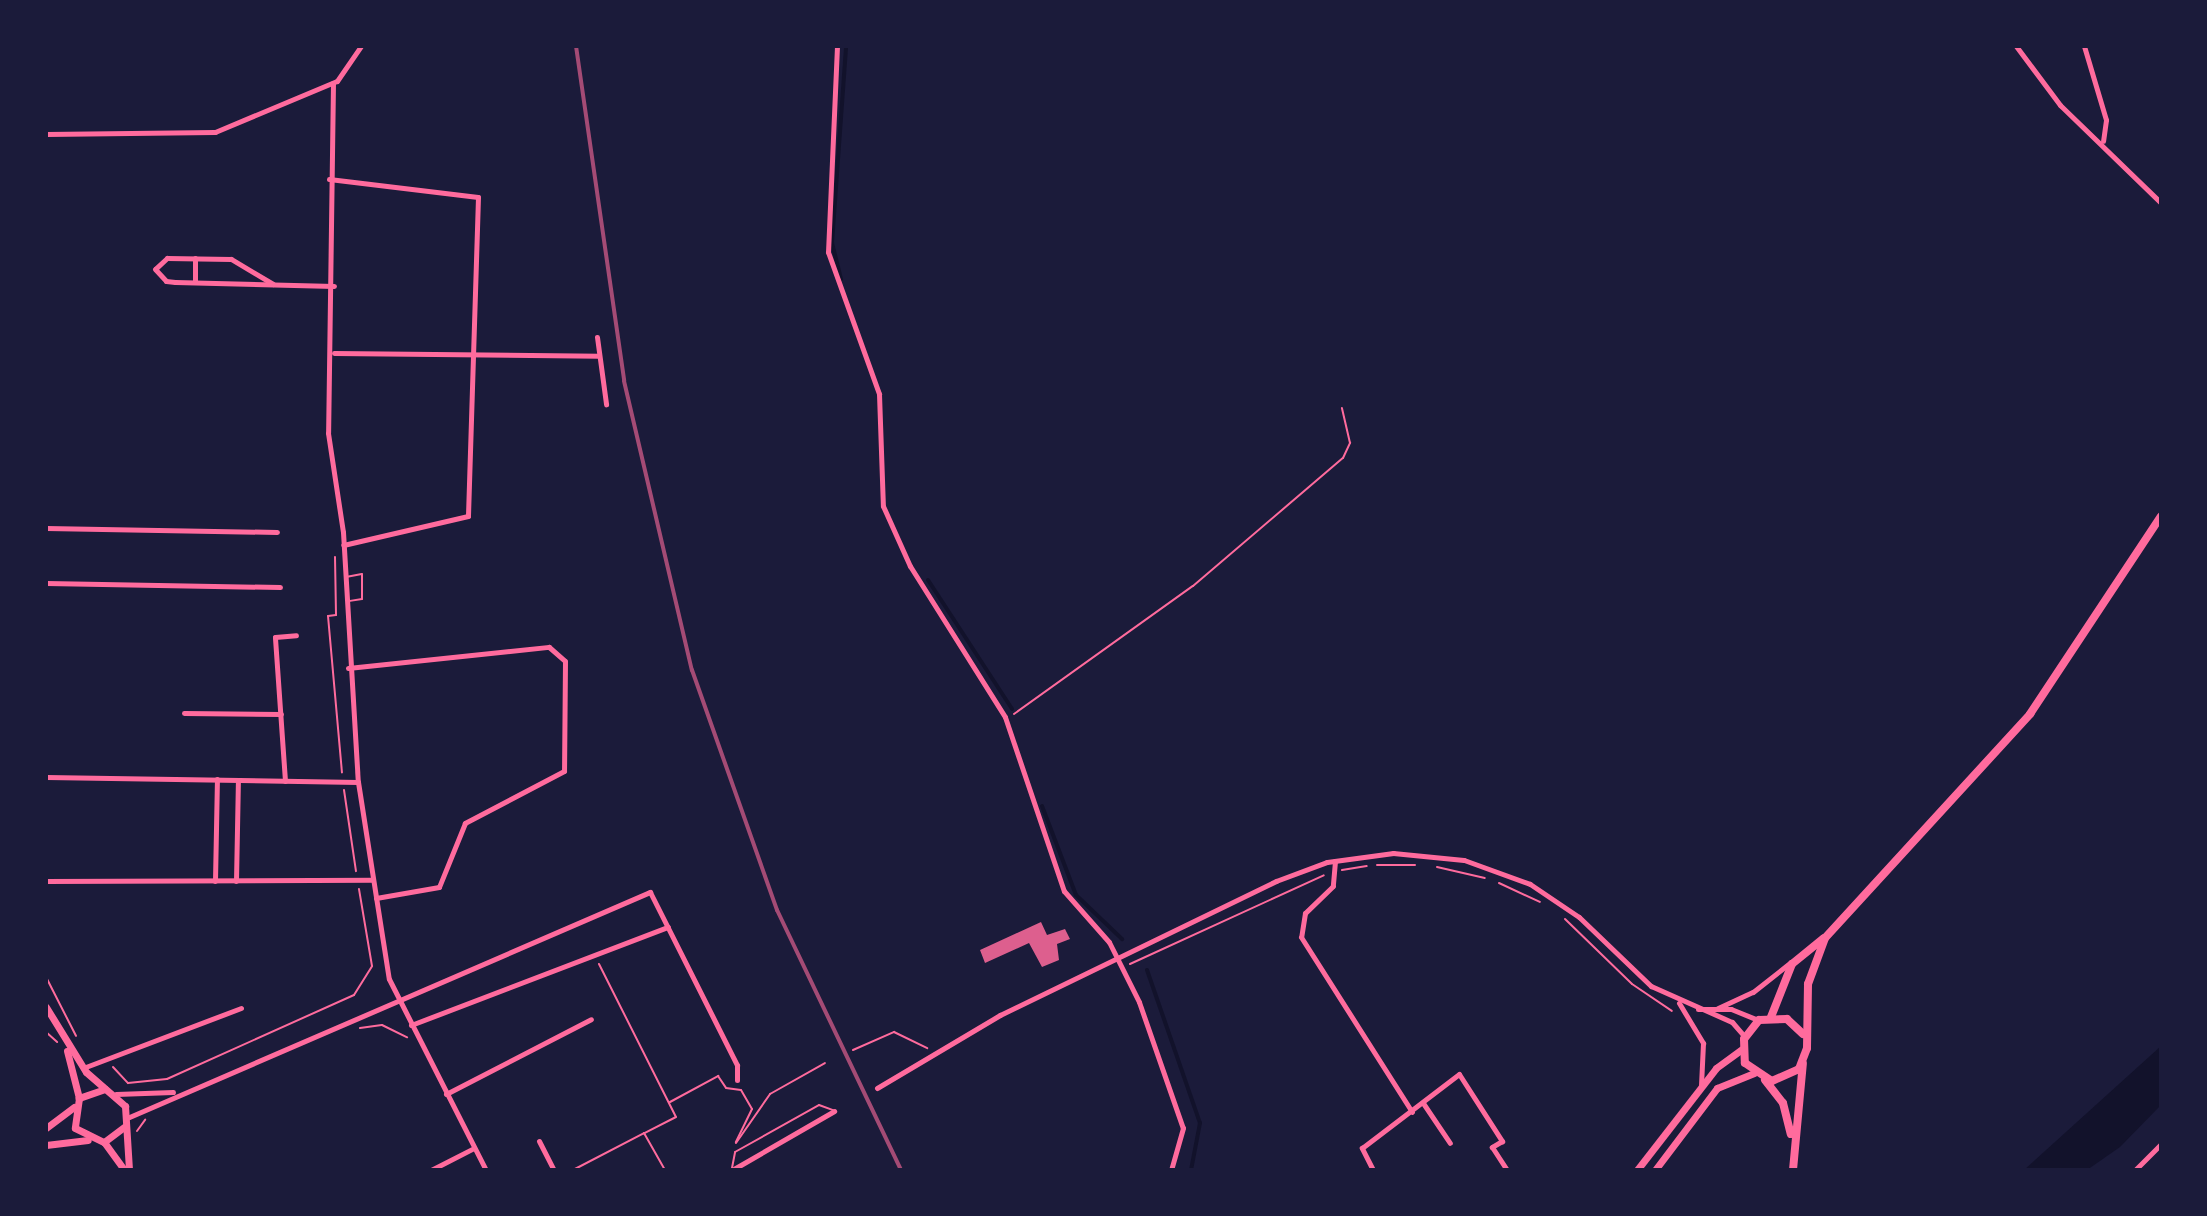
<!DOCTYPE html>
<style>
body{margin:0}
#map{position:relative;width:2207px;height:1216px;overflow:hidden;background:#1b1b3a;font-family:"Source Sans 3",sans-serif}
div>[style]{position:absolute}
[style*='--x']{left:calc(var(--x)*1px);top:calc(var(--y)*1px);width:calc(var(--w)*1px);rotate:calc(var(--a)*1deg)}
.water>*{inset:0;background:#12122b}
.stream>*{height:4px;margin:-2px;padding:0 2px;transform-origin:2px;border-radius:2px;background:#12122b}
.building>*{inset:0;background:#dd5f8e}
.path>*{height:2px;margin:-1px;padding:0 1px;transform-origin:1px;border-radius:1px;background:#ff6b9d}
.service>*{height:2px;margin:-1px;padding:0 1px;transform-origin:1px;border-radius:1px;background:#ff6b9d}
.minor>*{height:5px;margin:-2.5px;padding:0 2.5px;transform-origin:2.5px;border-radius:2.5px;background:#ff6b9d}
.secondary>*{height:7px;margin:-3.5px;padding:0 3.5px;transform-origin:3.5px;border-radius:3.5px;background:#ff6b9d}
.primary>*{height:8px;margin:-4px;padding:0 4px;transform-origin:4px;border-radius:4px;background:#ff6b9d}
.rail>*{height:4px;margin:-2px;padding:0 2px;transform-origin:2px;border-radius:2px;background:#a44b75}
span{translate:-50% -50%;white-space:nowrap;text-align:center;line-height:1.15;-webkit-text-stroke:7px #1b1b3a;paint-order:stroke}
.frame{position:absolute;inset:0;border:48px solid #1b1b3a;pointer-events:none}
</style>
<div id="map">
<div class="water">
<i style="clip-path:polygon(2161px 1046px,2161px 1105px,2120px 1147px,2087px 1170px,2024px 1170px)"></i>
</div>
<div class="stream">
<i style="--x:841;--y:279;--w:37;--a:-104"></i>
<i style="--x:832;--y:243;--w:197;--a:-85.9"></i>
<i style="--x:928;--y:580;--w:154;--a:56.9"></i>
<i style="--x:1042;--y:806;--w:95;--a:69.1"></i>
<i style="--x:1076;--y:895;--w:64;--a:43.7"></i>
<i style="--x:1147;--y:970;--w:162;--a:70.9"></i>
<i style="--x:1200;--y:1123;--w:48;--a:100.8"></i>
</div>
<div class="building">
<i style="clip-path:polygon(1041px 922px,1047px 935px,1065px 929px,1070px 939px,1057px 944px,1059px 960px,1042px 967px,1029px 943px,985px 963px,980px 950px)"></i>
</div>
<div class="path">
<i style="--x:335;--y:557;--w:58;--a:89"></i>
<i style="--x:336;--y:615;--w:8;--a:173"></i>
<i style="--x:328;--y:616;--w:157;--a:84.9"></i>
<i style="--x:1014;--y:714;--w:220;--a:-35.6"></i>
<i style="--x:1193;--y:586;--w:197;--a:-40.5"></i>
<i style="--x:1343;--y:458;--w:17;--a:-65"></i>
<i style="--x:1350;--y:443;--w:36;--a:-103"></i>
<i style="--x:344;--y:790;--w:82;--a:81.6"></i>
<i style="--x:1377;--y:865;--w:38;--a:0"></i>
<i style="--x:1437;--y:867;--w:49;--a:12.9"></i>
<i style="--x:1342;--y:870;--w:25;--a:-9"></i>
<i style="--x:1499;--y:883;--w:45;--a:24.9"></i>
<i style="--x:1565;--y:919;--w:93;--a:44.1"></i>
<i style="--x:1632;--y:984;--w:48;--a:34"></i>
<i style="--x:599;--y:964;--w:171;--a:63.3"></i>
<i style="--x:676;--y:1117;--w:36;--a:153"></i>
<i style="--x:1130;--y:964;--w:213;--a:-24.6"></i>
<i style="--x:46;--y:977;--w:66;--a:63"></i>
<i style="--x:360;--y:1028;--w:22;--a:-8"></i>
<i style="--x:382;--y:1025;--w:28;--a:26"></i>
<i style="--x:46;--y:1032;--w:15;--a:42"></i>
<i style="--x:853;--y:1050;--w:45;--a:-23.7"></i>
<i style="--x:894;--y:1032;--w:37;--a:26"></i>
<i style="--x:113;--y:1067;--w:22;--a:47"></i>
<i style="--x:128;--y:1083;--w:39;--a:-6"></i>
<i style="--x:167;--y:1079;--w:205;--a:-24.2"></i>
<i style="--x:354;--y:995;--w:34;--a:-58"></i>
<i style="--x:372;--y:966;--w:78;--a:-99.6"></i>
<i style="--x:670;--y:1102;--w:55;--a:-28.4"></i>
<i style="--x:718;--y:1076;--w:14;--a:56"></i>
<i style="--x:726;--y:1088;--w:15;--a:8"></i>
<i style="--x:741;--y:1090;--w:22;--a:60"></i>
<i style="--x:752;--y:1109;--w:37;--a:116"></i>
<i style="--x:137;--y:1131;--w:14;--a:-54"></i>
<i style="--x:736;--y:1143;--w:60;--a:-55.2"></i>
<i style="--x:770;--y:1094;--w:63;--a:-29.4"></i>
<i style="--x:573;--y:1170;--w:80;--a:-27.5"></i>
<i style="--x:644;--y:1133;--w:43;--a:60.4"></i>
</div>
<div class="service">
<i style="--x:346;--y:577;--w:16;--a:-11"></i>
<i style="--x:362;--y:574;--w:25;--a:90"></i>
<i style="--x:362;--y:599;--w:12;--a:171"></i>
<i style="--x:732;--y:1168;--w:16;--a:-79"></i>
<i style="--x:735;--y:1152;--w:96;--a:-29.2"></i>
<i style="--x:819;--y:1105;--w:15;--a:20"></i>
</div>
<div class="minor">
<i style="--x:837;--y:46;--w:206;--a:92.5"></i>
<i style="--x:828;--y:252;--w:151;--a:70.2"></i>
<i style="--x:879;--y:394;--w:112;--a:88"></i>
<i style="--x:883;--y:506;--w:66;--a:65.8"></i>
<i style="--x:910;--y:566;--w:178;--a:57.8"></i>
<i style="--x:1005;--y:717;--w:184;--a:71.3"></i>
<i style="--x:1064;--y:891;--w:68;--a:48.6"></i>
<i style="--x:1109;--y:942;--w:67;--a:63.4"></i>
<i style="--x:1139;--y:1002;--w:133;--a:70.8"></i>
<i style="--x:1183;--y:1128;--w:44;--a:105.9"></i>
<i style="--x:2016;--y:46;--w:74;--a:53.3"></i>
<i style="--x:2060;--y:105;--w:141;--a:44.1"></i>
<i style="--x:2084;--y:46;--w:77;--a:73.4"></i>
<i style="--x:2106;--y:120;--w:21;--a:98"></i>
<i style="--x:333;--y:83;--w:350;--a:90.8"></i>
<i style="--x:328;--y:433;--w:100;--a:81.4"></i>
<i style="--x:343;--y:532;--w:250;--a:86.6"></i>
<i style="--x:358;--y:782;--w:199;--a:81.1"></i>
<i style="--x:389;--y:979;--w:214;--a:63.1"></i>
<i style="--x:46;--y:134;--w:169;--a:-0.7"></i>
<i style="--x:215;--y:132;--w:132;--a:-22.7"></i>
<i style="--x:337;--y:81;--w:42;--a:-55.6"></i>
<i style="--x:329;--y:179;--w:150;--a:6.9"></i>
<i style="--x:478;--y:197;--w:319;--a:91.8"></i>
<i style="--x:468;--y:516;--w:128;--a:166.9"></i>
<i style="--x:195;--y:282;--w:24;--a:-90"></i>
<i style="--x:273;--y:284;--w:49;--a:-149.2"></i>
<i style="--x:231;--y:259;--w:64;--a:-179.1"></i>
<i style="--x:167;--y:258;--w:16;--a:137"></i>
<i style="--x:155;--y:269;--w:16;--a:47"></i>
<i style="--x:166;--y:281;--w:9;--a:6"></i>
<i style="--x:175;--y:282;--w:159;--a:1.4"></i>
<i style="--x:597;--y:337;--w:68;--a:82.3"></i>
<i style="--x:334;--y:353;--w:265;--a:0.6"></i>
<i style="--x:46;--y:528;--w:231;--a:1"></i>
<i style="--x:46;--y:583;--w:234;--a:1"></i>
<i style="--x:348;--y:668;--w:202;--a:-6"></i>
<i style="--x:549;--y:647;--w:21;--a:41"></i>
<i style="--x:565;--y:661;--w:110;--a:90.5"></i>
<i style="--x:564;--y:771;--w:112;--a:152.3"></i>
<i style="--x:465;--y:823;--w:69;--a:112.1"></i>
<i style="--x:439;--y:887;--w:64;--a:170.1"></i>
<i style="--x:184;--y:713;--w:97;--a:0.6"></i>
<i style="--x:46;--y:777;--w:312;--a:0.9"></i>
<i style="--x:285;--y:781;--w:144;--a:-94"></i>
<i style="--x:275;--y:637;--w:21;--a:-5"></i>
<i style="--x:1335;--y:861;--w:25;--a:95"></i>
<i style="--x:1333;--y:886;--w:39;--a:136"></i>
<i style="--x:1305;--y:913;--w:24;--a:99"></i>
<i style="--x:1301;--y:937;--w:207;--a:57.6"></i>
<i style="--x:46;--y:881;--w:327;--a:-0.2"></i>
<i style="--x:215;--y:881;--w:102;--a:-88.9"></i>
<i style="--x:236;--y:881;--w:101;--a:-88.9"></i>
<i style="--x:1679;--y:1003;--w:47;--a:59"></i>
<i style="--x:1703;--y:1043;--w:42;--a:92.7"></i>
<i style="--x:1718;--y:1008;--w:38;--a:-25"></i>
<i style="--x:1753;--y:992;--w:48;--a:-38.3"></i>
<i style="--x:1698;--y:1009;--w:33;--a:0"></i>
<i style="--x:1731;--y:1009;--w:29;--a:22"></i>
<i style="--x:411;--y:1025;--w:275;--a:-20.9"></i>
<i style="--x:83;--y:1068;--w:169;--a:-20.8"></i>
<i style="--x:877;--y:1088;--w:143;--a:-30.7"></i>
<i style="--x:1000;--y:1015;--w:307;--a:-25.9"></i>
<i style="--x:1276;--y:881;--w:54;--a:-20.4"></i>
<i style="--x:1327;--y:862;--w:67;--a:-7.8"></i>
<i style="--x:1393;--y:853;--w:71;--a:5.6"></i>
<i style="--x:1464;--y:860;--w:70;--a:20"></i>
<i style="--x:1530;--y:884;--w:59;--a:34"></i>
<i style="--x:1579;--y:917;--w:100;--a:43.8"></i>
<i style="--x:1651;--y:986;--w:89;--a:24"></i>
<i style="--x:1732;--y:1022;--w:20;--a:49"></i>
<i style="--x:116;--y:1094;--w:57;--a:-2"></i>
<i style="--x:446;--y:1094;--w:163;--a:-27.3"></i>
<i style="--x:1423;--y:1103;--w:48;--a:56"></i>
<i style="--x:127;--y:1118;--w:570;--a:-23.37"></i>
<i style="--x:650;--y:892;--w:194;--a:63.3"></i>
<i style="--x:737;--y:1065;--w:15;--a:90"></i>
<i style="--x:539;--y:1141;--w:33;--a:63"></i>
<i style="--x:431;--y:1170;--w:48;--a:-27.1"></i>
<i style="--x:732;--y:1170;--w:118;--a:-30"></i>
<i style="--x:1373;--y:1170;--w:25;--a:-117"></i>
<i style="--x:1362;--y:1148;--w:122;--a:-37.3"></i>
<i style="--x:1459;--y:1074;--w:80;--a:57.3"></i>
<i style="--x:1502;--y:1141;--w:12;--a:149"></i>
<i style="--x:1492;--y:1147;--w:27;--a:57"></i>
<i style="--x:2135;--y:1170;--w:37;--a:-45"></i>
</div>
<div class="secondary">
<i style="--x:46;--y:1007;--w:76;--a:58.4"></i>
<i style="--x:86;--y:1072;--w:52;--a:41.1"></i>
<i style="--x:125;--y:1106;--w:64;--a:86.4"></i>
<i style="--x:67;--y:1051;--w:49;--a:75.7"></i>
<i style="--x:105;--y:1089;--w:28;--a:161"></i>
<i style="--x:79;--y:1098;--w:30;--a:98"></i>
<i style="--x:75;--y:1128;--w:32;--a:26"></i>
<i style="--x:104;--y:1142;--w:25;--a:-37"></i>
<i style="--x:46;--y:1128;--w:35;--a:-37"></i>
<i style="--x:104;--y:1142;--w:34;--a:54"></i>
<i style="--x:46;--y:1145;--w:42;--a:-6.8"></i>
<i style="--x:1637;--y:1170;--w:129;--a:-52.2"></i>
<i style="--x:1716;--y:1068;--w:32;--a:-36"></i>
<i style="--x:1655;--y:1170;--w:103;--a:-52.9"></i>
<i style="--x:1717;--y:1088;--w:40;--a:-22"></i>
</div>
<div class="primary">
<i style="--x:1771;--y:1017;--w:57;--a:-68.4"></i>
<i style="--x:1792;--y:964;--w:41;--a:-39.1"></i>
<i style="--x:1803;--y:1034;--w:22;--a:-137"></i>
<i style="--x:1787;--y:1019;--w:28;--a:178"></i>
<i style="--x:1759;--y:1020;--w:24;--a:128"></i>
<i style="--x:1744;--y:1039;--w:24;--a:88"></i>
<i style="--x:1745;--y:1063;--w:32;--a:34"></i>
<i style="--x:1772;--y:1081;--w:30;--a:-24"></i>
<i style="--x:1799;--y:1069;--w:22;--a:-69"></i>
<i style="--x:1807;--y:1048;--w:64;--a:-89.1"></i>
<i style="--x:1808;--y:984;--w:49;--a:-69.7"></i>
<i style="--x:1825;--y:938;--w:304;--a:-47.5"></i>
<i style="--x:2030;--y:714;--w:237;--a:-56.5"></i>
<i style="--x:1765;--y:1080;--w:29;--a:52"></i>
<i style="--x:1783;--y:1103;--w:32;--a:76"></i>
<i style="--x:1793;--y:1170;--w:107;--a:-84.7"></i>
</div>
<div class="rail">
<i style="--x:576;--y:46;--w:338;--a:81.8"></i>
<i style="--x:624;--y:381;--w:297;--a:76.8"></i>
<i style="--x:692;--y:670;--w:255;--a:70.5"></i>
<i style="--x:777;--y:910;--w:288;--a:64.5"></i>
</div>
<div class="frame"></div>
</div>
